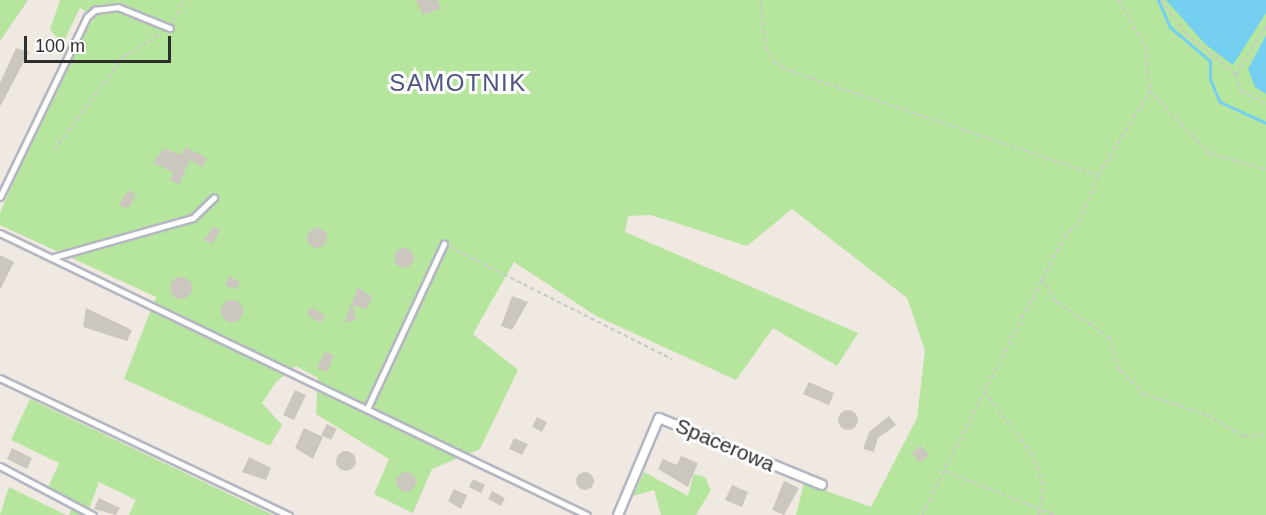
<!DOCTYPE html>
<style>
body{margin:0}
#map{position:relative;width:1266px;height:515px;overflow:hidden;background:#efe9e1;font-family:Arial,sans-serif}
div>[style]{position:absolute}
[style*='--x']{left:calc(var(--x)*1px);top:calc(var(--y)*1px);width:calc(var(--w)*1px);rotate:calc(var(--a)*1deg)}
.green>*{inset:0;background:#b6e59e}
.water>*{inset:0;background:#75cff0}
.stream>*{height:3px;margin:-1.5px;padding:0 1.5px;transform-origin:1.5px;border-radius:1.5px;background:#75cff0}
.building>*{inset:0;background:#cbc7bf}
.round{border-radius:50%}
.path>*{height:1.5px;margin-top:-0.75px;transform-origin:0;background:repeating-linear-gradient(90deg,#c9c9c9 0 4.5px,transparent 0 7.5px)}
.roads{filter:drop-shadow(2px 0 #b4b7c1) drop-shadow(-2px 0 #b4b7c1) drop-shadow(0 2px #b4b7c1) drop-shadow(0 -2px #b4b7c1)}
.lane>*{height:4.5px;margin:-2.25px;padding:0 2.25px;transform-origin:2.25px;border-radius:2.25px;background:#fff}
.street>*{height:8px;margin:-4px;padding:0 4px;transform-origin:4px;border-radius:4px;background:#fff}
span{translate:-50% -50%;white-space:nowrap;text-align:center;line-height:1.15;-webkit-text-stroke:6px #fff;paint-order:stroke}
.street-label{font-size:21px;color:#2e2e2e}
.quarter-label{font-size:24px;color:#4d5680;letter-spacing:1.5px}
.scale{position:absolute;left:24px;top:36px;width:147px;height:27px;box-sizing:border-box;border:3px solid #2e2e2e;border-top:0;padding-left:8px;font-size:18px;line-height:21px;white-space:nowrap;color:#2e2e2e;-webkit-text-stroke:4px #fff;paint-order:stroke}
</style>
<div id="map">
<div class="green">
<i style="clip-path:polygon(0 0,28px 0,0 41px)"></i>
<i style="clip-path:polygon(60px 0,1266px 0,1266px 515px,796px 515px,804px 483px,871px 507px,917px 418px,925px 350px,907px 298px,792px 209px,747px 246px,651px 215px,628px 216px,625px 232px,858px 333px,837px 366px,773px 328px,736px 380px,596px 316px,514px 262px,473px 334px,518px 370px,480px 449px,432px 469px,413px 513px,374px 494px,389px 459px,316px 414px,318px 378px,296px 366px,276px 382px,262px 403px,282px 425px,270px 446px,124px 379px,156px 297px,0 225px,0 213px,69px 55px,95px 17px,80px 8px,63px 43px,50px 30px)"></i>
<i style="clip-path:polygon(30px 399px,273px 515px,129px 515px,136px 500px,99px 482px,87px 515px,69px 515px,72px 508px,45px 494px,59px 463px,11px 440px)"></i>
<i style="clip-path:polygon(644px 472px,688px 496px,694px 474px,705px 477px,711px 490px,696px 515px,661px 515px,654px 490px,633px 496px)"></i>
<i style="clip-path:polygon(9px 487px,66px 515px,0 515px)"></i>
</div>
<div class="water">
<i style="clip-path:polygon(1166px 0,1266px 0,1266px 13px,1233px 65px,1205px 44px)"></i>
<i style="clip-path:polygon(1266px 35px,1266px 94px,1255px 87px,1248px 69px)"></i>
</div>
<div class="stream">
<i style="--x:1158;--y:0;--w:30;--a:66"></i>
<i style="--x:1170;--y:27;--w:52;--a:40.4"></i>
<i style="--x:1210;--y:61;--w:18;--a:90"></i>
<i style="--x:1210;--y:79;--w:25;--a:67"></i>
<i style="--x:1220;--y:102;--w:51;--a:24.5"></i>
</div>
<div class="building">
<i style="clip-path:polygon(416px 0,437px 0,441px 8px,423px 15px)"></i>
<i style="clip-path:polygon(16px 48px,29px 52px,0 107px,0 83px)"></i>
<i style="clip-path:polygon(185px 147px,207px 158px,203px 167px,190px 160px,179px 185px,170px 180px,173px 172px,153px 163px,164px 148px,181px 155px)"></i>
<i style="clip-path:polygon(128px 190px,136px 195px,128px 209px,119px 205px)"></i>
<i style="clip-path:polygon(213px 227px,220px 230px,213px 244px,204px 240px)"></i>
<i class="round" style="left:307px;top:228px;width:20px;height:20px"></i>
<i class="round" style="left:394px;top:248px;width:20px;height:20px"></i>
<i style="clip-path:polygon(0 255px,14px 262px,0 290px)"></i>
<i style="clip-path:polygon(229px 276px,240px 282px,236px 290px,225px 285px)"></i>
<i class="round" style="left:170px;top:277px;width:22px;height:22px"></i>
<i style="clip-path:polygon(358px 287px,372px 297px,367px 309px,353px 306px,356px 320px,344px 323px)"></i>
<i style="clip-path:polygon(512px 296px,528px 302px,512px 330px,501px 326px)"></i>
<i class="round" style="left:221px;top:300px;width:22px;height:22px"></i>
<i style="clip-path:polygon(311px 307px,325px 315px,321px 323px,307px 315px)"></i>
<i style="clip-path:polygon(86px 308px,132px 330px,127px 341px,83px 327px)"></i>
<i style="clip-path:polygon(325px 351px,334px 356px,327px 372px,317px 368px)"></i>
<i style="clip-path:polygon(809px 382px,834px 393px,829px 405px,803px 394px)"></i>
<i style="clip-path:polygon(295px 390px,306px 395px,294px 420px,283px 415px)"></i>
<i class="round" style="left:838px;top:410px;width:20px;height:20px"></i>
<i style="clip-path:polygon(889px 416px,896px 425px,878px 438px,874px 452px,863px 449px,869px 432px)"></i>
<i style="clip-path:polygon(537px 417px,547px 422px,542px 432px,532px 427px)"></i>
<i style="clip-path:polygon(327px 424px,337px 429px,331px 440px,321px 435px)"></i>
<i style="clip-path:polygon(304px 428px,323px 437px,313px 459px,295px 448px)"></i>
<i style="clip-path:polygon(514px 438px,528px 444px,522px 455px,509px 449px)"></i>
<i style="clip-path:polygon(921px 445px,929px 455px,920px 463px,912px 453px)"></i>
<i style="clip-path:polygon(12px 448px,32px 458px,27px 469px,7px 459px)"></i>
<i class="round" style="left:336px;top:451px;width:20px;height:20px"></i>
<i style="clip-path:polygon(681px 456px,698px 463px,688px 487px,658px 469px,663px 459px,677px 465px)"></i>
<i style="clip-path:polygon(249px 457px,271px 468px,266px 480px,242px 472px)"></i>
<i class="round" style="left:576px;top:472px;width:18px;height:18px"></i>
<i class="round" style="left:396px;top:472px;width:20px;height:20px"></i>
<i style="clip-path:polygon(473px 479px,485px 485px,481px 493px,469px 487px)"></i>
<i style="clip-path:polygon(784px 481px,799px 488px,784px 515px,772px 510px)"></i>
<i style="clip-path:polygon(732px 485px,748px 492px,742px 507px,725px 500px)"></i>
<i style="clip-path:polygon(454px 489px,467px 495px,461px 509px,448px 501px)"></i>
<i style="clip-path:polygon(492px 491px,505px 498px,501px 506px,488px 499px)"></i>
<i style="clip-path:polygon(99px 498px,120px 508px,116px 515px,94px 509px)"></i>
</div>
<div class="path">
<i style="--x:761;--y:0;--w:47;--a:83.9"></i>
<i style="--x:766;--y:47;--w:17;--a:62"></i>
<i style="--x:774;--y:62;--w:18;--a:29"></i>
<i style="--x:790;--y:71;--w:324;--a:18.7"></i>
<i style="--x:1119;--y:0;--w:54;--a:60.1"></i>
<i style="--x:1146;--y:47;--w:44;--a:84.8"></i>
<i style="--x:1150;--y:91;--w:87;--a:46.4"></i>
<i style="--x:1210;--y:154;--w:58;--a:15"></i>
<i style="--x:1161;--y:0;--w:42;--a:53.7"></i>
<i style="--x:1186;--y:34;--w:64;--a:38.7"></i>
<i style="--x:173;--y:22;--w:24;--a:-66"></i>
<i style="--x:1266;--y:27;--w:56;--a:122.6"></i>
<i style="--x:1236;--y:74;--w:18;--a:74"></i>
<i style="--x:1241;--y:91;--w:28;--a:27"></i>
<i style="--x:54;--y:150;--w:116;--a:-53.4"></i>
<i style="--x:123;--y:57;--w:44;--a:-31.2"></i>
<i style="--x:450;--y:247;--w:249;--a:26.8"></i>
<i style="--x:1042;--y:279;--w:27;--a:57"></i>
<i style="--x:1057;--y:302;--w:63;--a:33.9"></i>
<i style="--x:1109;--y:337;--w:35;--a:72"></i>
<i style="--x:1120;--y:370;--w:34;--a:45"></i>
<i style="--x:1144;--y:394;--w:66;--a:18.4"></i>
<i style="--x:1207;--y:415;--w:43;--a:29.6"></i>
<i style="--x:1244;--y:436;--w:22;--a:-5"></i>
<i style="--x:945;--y:471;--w:118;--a:22"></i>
<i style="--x:922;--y:515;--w:136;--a:-63.4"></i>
<i style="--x:1039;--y:515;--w:30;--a:-82"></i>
<i style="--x:1043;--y:485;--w:32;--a:-110"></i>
<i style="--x:1032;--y:455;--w:79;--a:-127.3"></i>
<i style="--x:984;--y:392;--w:174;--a:-62.7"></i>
<i style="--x:1064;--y:237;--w:21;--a:-45"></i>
<i style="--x:1079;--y:222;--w:50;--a:-67.6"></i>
<i style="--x:1098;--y:176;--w:100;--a:-58.5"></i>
</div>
<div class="roads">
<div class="lane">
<i style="--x:0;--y:197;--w:200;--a:-64.2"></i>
<i style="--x:87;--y:17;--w:11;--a:-41"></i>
<i style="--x:95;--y:10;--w:23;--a:-7"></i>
<i style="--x:118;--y:7;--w:56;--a:22"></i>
<i style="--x:0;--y:233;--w:651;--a:25.66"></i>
<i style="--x:54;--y:257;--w:144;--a:-15.7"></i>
<i style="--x:193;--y:218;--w:29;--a:-44"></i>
<i style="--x:0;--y:378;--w:320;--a:25.4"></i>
<i style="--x:367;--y:409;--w:182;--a:-65"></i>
<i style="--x:0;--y:466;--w:105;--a:27.8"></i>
</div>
<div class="street">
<i style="--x:618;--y:515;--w:105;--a:-67.1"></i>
<i style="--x:659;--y:418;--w:176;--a:22.3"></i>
</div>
</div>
<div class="street-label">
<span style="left:725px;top:445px;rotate:23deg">Spacerowa</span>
</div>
<div class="quarter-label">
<span style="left:458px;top:83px">SAMOTNIK</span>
</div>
<div class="scale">100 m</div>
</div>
